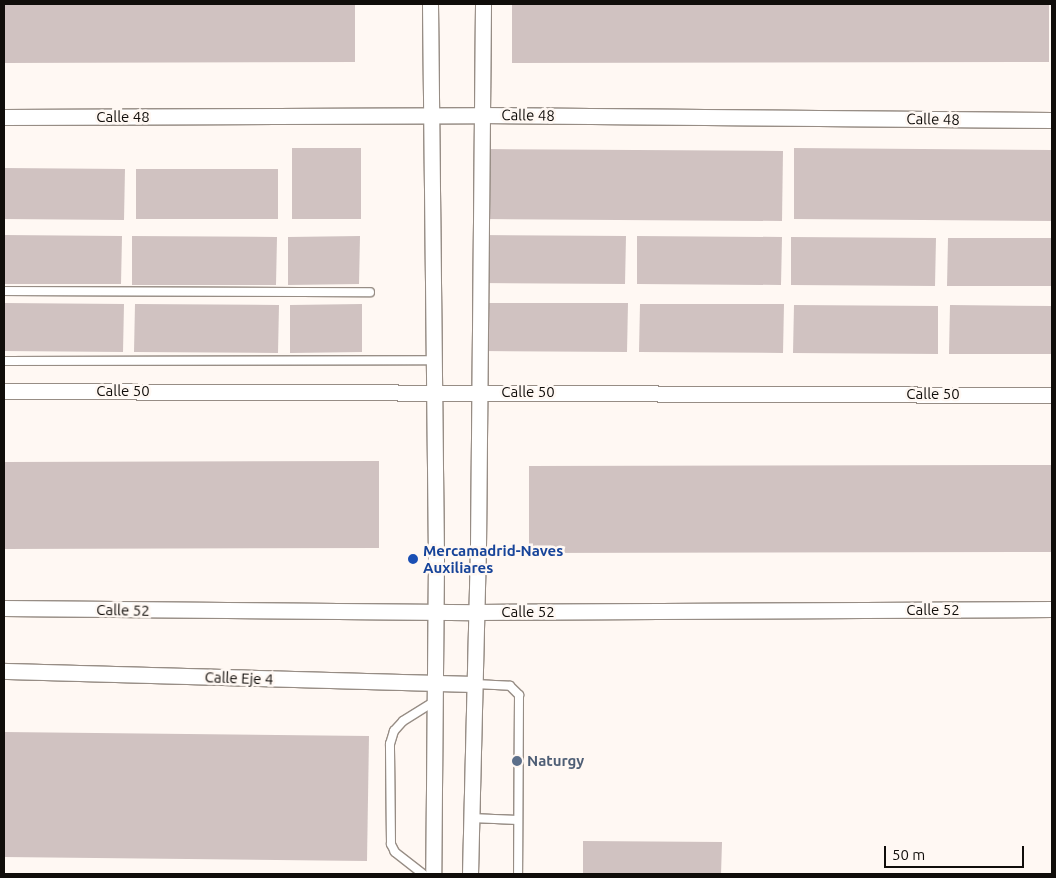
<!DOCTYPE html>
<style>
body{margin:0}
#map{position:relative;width:1056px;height:878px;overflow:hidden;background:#fff8f3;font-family:Ubuntu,sans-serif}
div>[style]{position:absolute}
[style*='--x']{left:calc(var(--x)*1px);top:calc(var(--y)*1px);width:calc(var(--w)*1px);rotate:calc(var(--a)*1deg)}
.building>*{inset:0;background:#d0c2c1}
.roads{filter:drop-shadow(1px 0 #978d85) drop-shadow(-1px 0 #978d85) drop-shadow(0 1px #978d85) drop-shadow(0 -1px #978d85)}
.service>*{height:8px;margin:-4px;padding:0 4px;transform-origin:4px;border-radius:4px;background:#fff}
.minor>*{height:15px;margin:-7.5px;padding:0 7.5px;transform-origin:7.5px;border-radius:7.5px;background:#fff}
.dots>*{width:14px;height:14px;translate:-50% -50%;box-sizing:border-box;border:2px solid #fff8f3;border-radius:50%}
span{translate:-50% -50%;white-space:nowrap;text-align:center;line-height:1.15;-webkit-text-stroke:5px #fff8f3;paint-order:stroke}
.street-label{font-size:15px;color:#100d0a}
.transit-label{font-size:15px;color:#164399;font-weight:700}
.left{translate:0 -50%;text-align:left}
.service-label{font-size:15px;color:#4e5e75;font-weight:700}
.frame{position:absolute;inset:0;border:5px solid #100d0a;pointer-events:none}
.scale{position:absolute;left:884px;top:846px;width:140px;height:22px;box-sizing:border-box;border:2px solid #100d0a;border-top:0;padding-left:6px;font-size:15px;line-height:18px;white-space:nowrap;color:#100d0a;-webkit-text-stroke:4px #fff8f3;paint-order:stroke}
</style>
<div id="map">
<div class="building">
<i style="clip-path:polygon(4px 4px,355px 4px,355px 62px,4px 63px)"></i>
<i style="clip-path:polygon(512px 4px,1049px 4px,1049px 62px,512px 63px)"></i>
<i style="clip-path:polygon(292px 148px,361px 148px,361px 219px,292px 219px)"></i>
<i style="clip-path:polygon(794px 148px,1052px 150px,1052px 221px,794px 219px)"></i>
<i style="clip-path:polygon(487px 149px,783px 151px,782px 221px,487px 219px)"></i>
<i style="clip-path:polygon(4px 168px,125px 169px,124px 220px,4px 219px)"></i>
<i style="clip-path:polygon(136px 169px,278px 169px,278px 219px,136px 219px)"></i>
<i style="clip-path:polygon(4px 235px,122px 236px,121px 284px,4px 284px)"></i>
<i style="clip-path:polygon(481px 235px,626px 236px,625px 284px,481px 283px)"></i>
<i style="clip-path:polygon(132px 236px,277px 237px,276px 285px,132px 285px)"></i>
<i style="clip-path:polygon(360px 236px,359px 284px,288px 285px,288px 237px)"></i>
<i style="clip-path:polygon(637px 236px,782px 237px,781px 285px,637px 284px)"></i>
<i style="clip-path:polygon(791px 237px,936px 238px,935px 286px,791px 285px)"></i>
<i style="clip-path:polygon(948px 238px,1052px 238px,1052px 286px,947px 286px)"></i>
<i style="clip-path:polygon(4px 303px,124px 304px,123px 352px,4px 351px)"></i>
<i style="clip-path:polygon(484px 303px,628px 303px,627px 352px,483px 351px)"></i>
<i style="clip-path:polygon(135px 304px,279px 305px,278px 353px,134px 352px)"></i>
<i style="clip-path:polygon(362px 304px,362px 352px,290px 353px,290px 305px)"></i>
<i style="clip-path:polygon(640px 304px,784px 304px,783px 353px,639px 352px)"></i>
<i style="clip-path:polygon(794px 305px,938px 306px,938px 354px,793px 353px)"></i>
<i style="clip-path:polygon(950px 305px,1052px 306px,1052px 354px,949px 354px)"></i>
<i style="clip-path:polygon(379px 461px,379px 548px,4px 549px,4px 462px)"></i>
<i style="clip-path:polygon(1052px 465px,1052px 552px,529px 553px,529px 466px)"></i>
<i style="clip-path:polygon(4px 732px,369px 736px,367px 861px,4px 857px)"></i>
<i style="clip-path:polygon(583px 841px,722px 842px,721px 874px,583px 874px)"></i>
</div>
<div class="roads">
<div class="service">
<i style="--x:4;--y:291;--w:366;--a:0.2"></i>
<i style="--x:4;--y:361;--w:430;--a:-0.1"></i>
<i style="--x:475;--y:684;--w:35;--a:3"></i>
<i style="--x:510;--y:686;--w:13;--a:45"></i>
<i style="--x:519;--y:695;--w:179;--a:90.3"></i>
<i style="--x:471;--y:818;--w:47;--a:2.4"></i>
<i style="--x:423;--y:874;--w:36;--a:-142"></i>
<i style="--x:395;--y:852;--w:9;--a:-117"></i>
<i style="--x:391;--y:844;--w:100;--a:-90.6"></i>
<i style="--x:390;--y:744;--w:14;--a:-73"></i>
<i style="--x:394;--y:731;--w:13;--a:-48"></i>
<i style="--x:403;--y:721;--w:38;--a:-32"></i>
</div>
<div class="minor">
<i style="--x:430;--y:4;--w:556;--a:89.38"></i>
<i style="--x:436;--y:560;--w:314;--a:90.5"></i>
<i style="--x:4;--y:117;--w:476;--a:-0.2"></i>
<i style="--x:480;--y:115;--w:572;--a:0.5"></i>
<i style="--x:4;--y:391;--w:1048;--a:0.22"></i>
<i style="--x:4;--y:608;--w:473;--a:0.5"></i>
<i style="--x:477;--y:612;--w:575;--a:-0.3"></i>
<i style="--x:4;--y:671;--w:471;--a:1.6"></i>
<i style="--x:470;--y:874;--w:328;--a:-88.6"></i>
<i style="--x:478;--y:546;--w:542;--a:-89.47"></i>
</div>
</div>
<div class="dots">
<i style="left:413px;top:559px;background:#1a4fb4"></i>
<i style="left:517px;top:761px;background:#5c6f8a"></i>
</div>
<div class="street-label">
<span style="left:528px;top:115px;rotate:1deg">Calle 48</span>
<span style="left:123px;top:117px">Calle 48</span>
<span style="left:933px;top:119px;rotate:1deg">Calle 48</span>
<span style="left:123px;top:391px">Calle 50</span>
<span style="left:528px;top:392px">Calle 50</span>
<span style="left:933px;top:394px">Calle 50</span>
<span style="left:123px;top:610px;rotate:1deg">Calle 52</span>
<span style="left:933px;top:610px">Calle 52</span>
<span style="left:528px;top:612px">Calle 52</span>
<span style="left:239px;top:678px;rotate:2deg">Calle Eje 4</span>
</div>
<div class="transit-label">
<span class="left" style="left:423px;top:559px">Mercamadrid-Naves<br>Auxiliares</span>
</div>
<div class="service-label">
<span class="left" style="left:527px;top:761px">Naturgy</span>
</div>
<div class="frame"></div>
<div class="scale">50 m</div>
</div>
